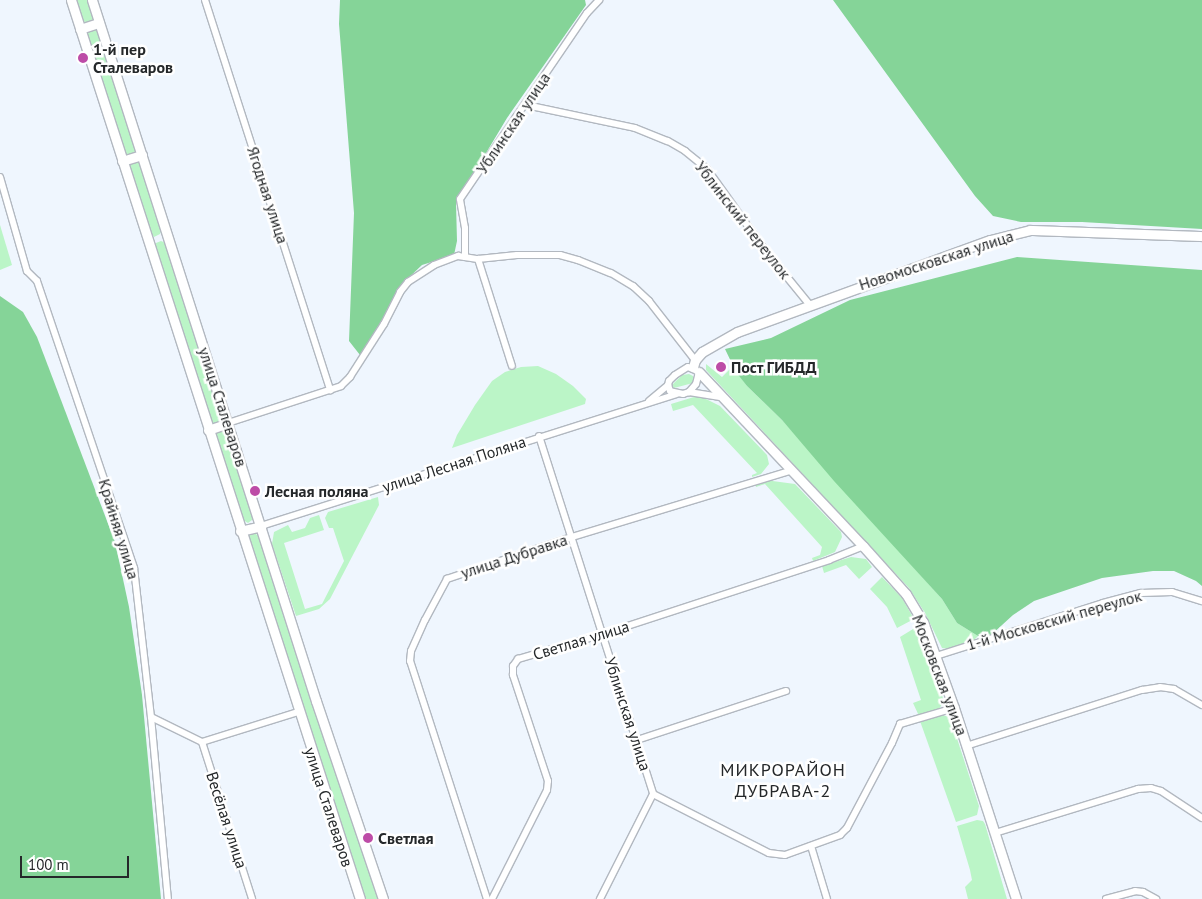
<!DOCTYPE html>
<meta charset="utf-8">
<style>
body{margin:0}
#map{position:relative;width:1202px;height:899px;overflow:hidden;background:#eff6fe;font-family:"PT Sans",sans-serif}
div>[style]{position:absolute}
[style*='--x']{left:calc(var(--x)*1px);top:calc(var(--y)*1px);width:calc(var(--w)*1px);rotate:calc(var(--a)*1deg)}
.green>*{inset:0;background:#bbf5c7}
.forest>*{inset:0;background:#85d498}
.roads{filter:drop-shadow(1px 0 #b2b8c0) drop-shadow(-1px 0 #b2b8c0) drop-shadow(0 1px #b2b8c0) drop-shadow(0 -1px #b2b8c0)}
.street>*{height:6px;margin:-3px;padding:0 3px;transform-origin:3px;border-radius:3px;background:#fff}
.secondary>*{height:9px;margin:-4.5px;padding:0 4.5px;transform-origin:4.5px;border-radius:4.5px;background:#fff}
.dots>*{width:14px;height:14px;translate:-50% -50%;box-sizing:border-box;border:2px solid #fff;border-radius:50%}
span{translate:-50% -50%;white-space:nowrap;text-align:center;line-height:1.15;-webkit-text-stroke:5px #fff;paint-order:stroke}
.poi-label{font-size:16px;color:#25282a;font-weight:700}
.left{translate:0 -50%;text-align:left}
.street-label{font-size:16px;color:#25282a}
.neighbourhood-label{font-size:18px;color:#25282a;letter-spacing:1px}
.scale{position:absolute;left:20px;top:856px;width:109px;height:22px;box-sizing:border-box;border:2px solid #25282a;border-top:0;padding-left:6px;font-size:15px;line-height:18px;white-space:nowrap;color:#25282a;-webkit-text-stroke:4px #fff;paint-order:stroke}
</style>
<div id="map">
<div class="green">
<i style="clip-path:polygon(74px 0,89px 0,94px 15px,92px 21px,86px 23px,81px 19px)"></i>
<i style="clip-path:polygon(93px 28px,99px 32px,138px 151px,136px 155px,124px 155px,86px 37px,87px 31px)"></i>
<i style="clip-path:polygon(138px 159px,141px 161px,162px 228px,160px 234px,154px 237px,149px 231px,127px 164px)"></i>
<i style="clip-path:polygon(0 225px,12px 265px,0 270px)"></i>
<i style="clip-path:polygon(161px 241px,168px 244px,222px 415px,221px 422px,212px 424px,154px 249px,156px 243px)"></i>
<i style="clip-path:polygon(706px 364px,722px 377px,733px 366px,747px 386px,782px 420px,942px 599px,957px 623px,978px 636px,972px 642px,949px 649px,942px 648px,925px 613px,909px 588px,706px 370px)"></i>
<i style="clip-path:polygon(538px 366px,556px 374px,573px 386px,586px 399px,585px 404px,452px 448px,457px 435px,475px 405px,492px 381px,505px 372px,521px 367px)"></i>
<i style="clip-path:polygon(689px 374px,693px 376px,693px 383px,674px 388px,672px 385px,682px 375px)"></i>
<i style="clip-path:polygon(694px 397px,702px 397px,720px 406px,767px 455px,769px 464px,761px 474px,752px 477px,752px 475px,757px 473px,693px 405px,673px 411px,671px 404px)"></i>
<i style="clip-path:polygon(222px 429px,228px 432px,253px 514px,252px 520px,248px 523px,243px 520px,214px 436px,216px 431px)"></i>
<i style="clip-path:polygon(765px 480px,795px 484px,841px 532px,842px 537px,835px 552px,813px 561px,812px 558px,820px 555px,822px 547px,765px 484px,756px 487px,755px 483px)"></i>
<i style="clip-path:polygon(378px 497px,379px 505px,330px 599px,319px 609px,296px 616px,272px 544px,274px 532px,288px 525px,292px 532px,305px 528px,310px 518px,319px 515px,324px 530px,284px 543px,305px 609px,322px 604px,344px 561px,333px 528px,329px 528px,325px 518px,328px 512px)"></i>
<i style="clip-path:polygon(254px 532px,259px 537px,379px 899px,365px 899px,362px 891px,248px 540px,249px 533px)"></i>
<i style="clip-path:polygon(851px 557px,866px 559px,872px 567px,859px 579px,846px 565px,824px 573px,822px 566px)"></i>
<i style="clip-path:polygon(882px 577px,902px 598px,914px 619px,897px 628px,887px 607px,870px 589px)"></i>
<i style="clip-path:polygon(918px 626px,944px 701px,939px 709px,919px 716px,913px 703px,921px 700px,900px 637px)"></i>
<i style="clip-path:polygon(942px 715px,950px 717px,979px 806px,977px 815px,956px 822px,920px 721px)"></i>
<i style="clip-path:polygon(977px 820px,983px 821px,985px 824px,1007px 899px,968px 899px,965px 887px,972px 880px,970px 870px,957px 826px)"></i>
</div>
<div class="forest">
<i style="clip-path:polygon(340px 0,585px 0,586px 5px,507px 118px,456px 203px,457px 241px,454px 255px,422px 265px,401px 285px,379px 328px,360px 355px,349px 341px,354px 213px,339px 24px)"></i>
<i style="clip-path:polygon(833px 0,1202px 0,1202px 229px,1082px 222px,1021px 222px,993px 216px,975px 196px)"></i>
<i style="clip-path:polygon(1017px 257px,1202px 270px,1202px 586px,1196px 581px,1174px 571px,1153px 571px,1102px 578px,1034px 601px,1013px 615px,990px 636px,978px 636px,957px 623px,942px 599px,834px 481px,782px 420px,747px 386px,736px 372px,725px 349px,771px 338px,850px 300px)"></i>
<i style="clip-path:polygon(0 296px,23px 312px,37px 337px,115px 542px,129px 607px,142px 695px,161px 899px,0 899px)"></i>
</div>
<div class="roads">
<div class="street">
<i style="--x:205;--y:0;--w:410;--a:72.2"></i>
<i style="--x:526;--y:105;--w:111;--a:11.9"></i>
<i style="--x:635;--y:128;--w:35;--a:22"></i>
<i style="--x:668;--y:141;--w:20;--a:30"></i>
<i style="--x:685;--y:151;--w:28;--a:39"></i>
<i style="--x:707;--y:169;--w:100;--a:54.4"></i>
<i style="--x:765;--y:250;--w:70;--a:50.8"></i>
<i style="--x:0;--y:177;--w:98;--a:74"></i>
<i style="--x:27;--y:271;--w:14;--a:45"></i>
<i style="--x:37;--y:281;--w:303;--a:71.3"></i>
<i style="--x:134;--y:568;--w:150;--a:83.5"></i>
<i style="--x:151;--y:717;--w:183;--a:84.7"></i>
<i style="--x:465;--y:257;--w:29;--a:-90"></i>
<i style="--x:465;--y:228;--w:29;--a:-100"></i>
<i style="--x:460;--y:199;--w:225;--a:-55.7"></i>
<i style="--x:587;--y:13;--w:18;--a:-47"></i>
<i style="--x:478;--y:259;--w:112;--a:72.4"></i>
<i style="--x:688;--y:367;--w:12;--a:24"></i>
<i style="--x:699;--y:372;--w:12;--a:104"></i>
<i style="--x:696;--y:384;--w:11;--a:131"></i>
<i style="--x:689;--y:392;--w:6;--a:162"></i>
<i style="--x:683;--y:394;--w:13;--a:-167"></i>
<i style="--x:670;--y:391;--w:6;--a:-108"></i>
<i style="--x:668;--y:385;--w:4;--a:-76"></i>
<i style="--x:669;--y:381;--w:8;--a:-45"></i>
<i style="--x:675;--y:375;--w:15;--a:-32"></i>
<i style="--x:689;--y:392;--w:33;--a:9"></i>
<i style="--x:649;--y:401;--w:25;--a:-40"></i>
<i style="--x:228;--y:423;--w:119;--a:-18.1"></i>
<i style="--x:341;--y:386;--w:13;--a:-45"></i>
<i style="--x:350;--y:377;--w:63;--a:-57.3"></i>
<i style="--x:384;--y:324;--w:36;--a:-63"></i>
<i style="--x:400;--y:292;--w:13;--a:-51"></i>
<i style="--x:408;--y:282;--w:31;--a:-33"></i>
<i style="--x:434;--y:265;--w:26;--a:-21"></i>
<i style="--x:458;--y:256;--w:20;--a:9"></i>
<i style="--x:478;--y:259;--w:39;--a:-6"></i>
<i style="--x:517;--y:255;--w:43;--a:0"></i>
<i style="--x:560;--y:255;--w:19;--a:16"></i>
<i style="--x:578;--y:260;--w:35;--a:22"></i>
<i style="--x:611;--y:273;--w:26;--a:31"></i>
<i style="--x:633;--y:286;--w:22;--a:43"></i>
<i style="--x:649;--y:301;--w:75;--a:52.1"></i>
<i style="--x:539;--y:436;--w:376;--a:72.3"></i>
<i style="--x:653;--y:794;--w:118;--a:116.8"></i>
<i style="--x:261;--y:526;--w:436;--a:-17.6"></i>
<i style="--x:936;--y:656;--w:175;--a:-17.6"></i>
<i style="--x:1103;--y:603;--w:39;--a:-15"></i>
<i style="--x:1141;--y:593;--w:31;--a:-2"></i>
<i style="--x:1172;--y:592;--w:31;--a:17"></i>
<i style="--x:151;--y:717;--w:57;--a:26.1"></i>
<i style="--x:202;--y:742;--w:101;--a:-17.4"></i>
<i style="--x:637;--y:740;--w:157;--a:-18.2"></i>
<i style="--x:202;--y:742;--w:165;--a:72.3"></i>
<i style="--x:966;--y:746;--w:185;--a:-17.7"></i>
<i style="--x:1142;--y:690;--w:18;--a:-9"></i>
<i style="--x:1160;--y:687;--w:14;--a:8"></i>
<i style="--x:1174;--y:689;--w:32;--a:30"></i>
<i style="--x:653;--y:794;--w:130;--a:27"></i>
<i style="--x:769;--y:853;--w:16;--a:7"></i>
<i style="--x:785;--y:855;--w:59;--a:-20"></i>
<i style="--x:840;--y:835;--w:10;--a:-45"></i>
<i style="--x:847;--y:828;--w:96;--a:-62.1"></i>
<i style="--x:892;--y:743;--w:21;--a:-67"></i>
<i style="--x:900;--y:724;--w:56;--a:-16.5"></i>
<i style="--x:995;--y:833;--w:150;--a:-17.1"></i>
<i style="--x:1138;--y:789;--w:13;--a:-4"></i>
<i style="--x:1151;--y:788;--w:10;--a:17"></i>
<i style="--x:1161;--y:791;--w:49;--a:33.4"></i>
<i style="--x:811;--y:846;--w:55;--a:73.2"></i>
<i style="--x:487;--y:899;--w:250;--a:-107.9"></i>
<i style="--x:410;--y:661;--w:10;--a:-84"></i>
<i style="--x:411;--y:651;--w:34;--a:-66"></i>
<i style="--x:425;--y:620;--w:47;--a:-61.8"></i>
<i style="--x:447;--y:579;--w:132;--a:-18.6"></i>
<i style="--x:572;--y:537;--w:230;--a:-16.9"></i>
<i style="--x:492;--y:899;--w:122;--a:-63.2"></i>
<i style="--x:547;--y:790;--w:9;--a:-84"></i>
<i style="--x:548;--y:781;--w:112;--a:-108.3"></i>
<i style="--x:513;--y:675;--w:9;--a:-90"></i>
<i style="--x:513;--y:666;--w:9;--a:-54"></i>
<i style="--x:518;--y:659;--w:89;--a:-16.4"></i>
<i style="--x:603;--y:634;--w:238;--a:-18.1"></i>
<i style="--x:829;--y:560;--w:37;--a:-22"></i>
<i style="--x:1106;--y:899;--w:30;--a:-15"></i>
<i style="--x:1135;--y:891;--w:8;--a:7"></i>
<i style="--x:1143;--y:892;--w:15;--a:28"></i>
</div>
<div class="secondary">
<i style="--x:71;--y:0;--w:944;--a:72.18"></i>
<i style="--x:92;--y:0;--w:736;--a:72.28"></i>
<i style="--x:316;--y:701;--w:209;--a:71.3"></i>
<i style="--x:80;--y:29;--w:20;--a:-18"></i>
<i style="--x:122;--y:161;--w:21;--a:-17"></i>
<i style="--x:693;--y:367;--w:7;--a:-74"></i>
<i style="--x:695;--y:360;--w:11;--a:-49"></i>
<i style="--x:702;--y:352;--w:40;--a:-29.7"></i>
<i style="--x:737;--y:332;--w:269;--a:-20"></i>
<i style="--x:990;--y:240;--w:41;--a:-14"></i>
<i style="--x:1030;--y:230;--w:172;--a:2"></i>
<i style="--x:699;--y:372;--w:239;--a:46.7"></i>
<i style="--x:863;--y:546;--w:64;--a:48.1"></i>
<i style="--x:906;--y:594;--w:33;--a:59"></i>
<i style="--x:923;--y:622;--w:91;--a:70.2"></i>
<i style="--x:954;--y:708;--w:201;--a:72"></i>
<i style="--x:208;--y:430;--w:21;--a:-19"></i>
<i style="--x:240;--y:531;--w:22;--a:-13"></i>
</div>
</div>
<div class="dots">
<i style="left:83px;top:58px;background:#bd4ca7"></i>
<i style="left:721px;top:367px;background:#bd4ca7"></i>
<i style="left:255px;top:491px;background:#bd4ca7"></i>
<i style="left:368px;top:838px;background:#bd4ca7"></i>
</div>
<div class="poi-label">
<span class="left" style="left:93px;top:58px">1-й пер<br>Сталеваров</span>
<span class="left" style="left:731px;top:367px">Пост ГИБДД</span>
<span class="left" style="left:265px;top:491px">Лесная поляна</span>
<span class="left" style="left:378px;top:838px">Светлая</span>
</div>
<div class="street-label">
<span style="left:513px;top:123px;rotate:-56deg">Ублинская улица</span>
<span style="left:268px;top:195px;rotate:72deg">Ягодная улица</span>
<span style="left:743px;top:220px;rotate:52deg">Ублинский переулок</span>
<span style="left:936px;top:260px;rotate:-18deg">Новомосковская улица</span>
<span style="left:223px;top:407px;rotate:72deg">улица Сталеваров</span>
<span style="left:454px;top:464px;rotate:-18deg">улица Лесная Поляна</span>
<span style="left:119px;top:529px;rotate:73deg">Крайняя улица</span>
<span style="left:514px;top:556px;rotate:-18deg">улица Дубравка</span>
<span style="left:1054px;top:620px;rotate:-16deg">1-й Московский переулок</span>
<span style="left:581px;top:640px;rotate:-17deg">Светлая улица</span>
<span style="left:940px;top:675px;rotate:69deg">Московская улица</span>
<span style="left:628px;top:714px;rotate:72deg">Ублинская улица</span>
<span style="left:329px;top:807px;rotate:72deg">улица Сталеваров</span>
<span style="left:227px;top:820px;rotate:72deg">Весёлая улица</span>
</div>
<div class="neighbourhood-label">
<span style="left:783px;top:781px">МИКРОРАЙОН<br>ДУБРАВА-2</span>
</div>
<div class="scale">100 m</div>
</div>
